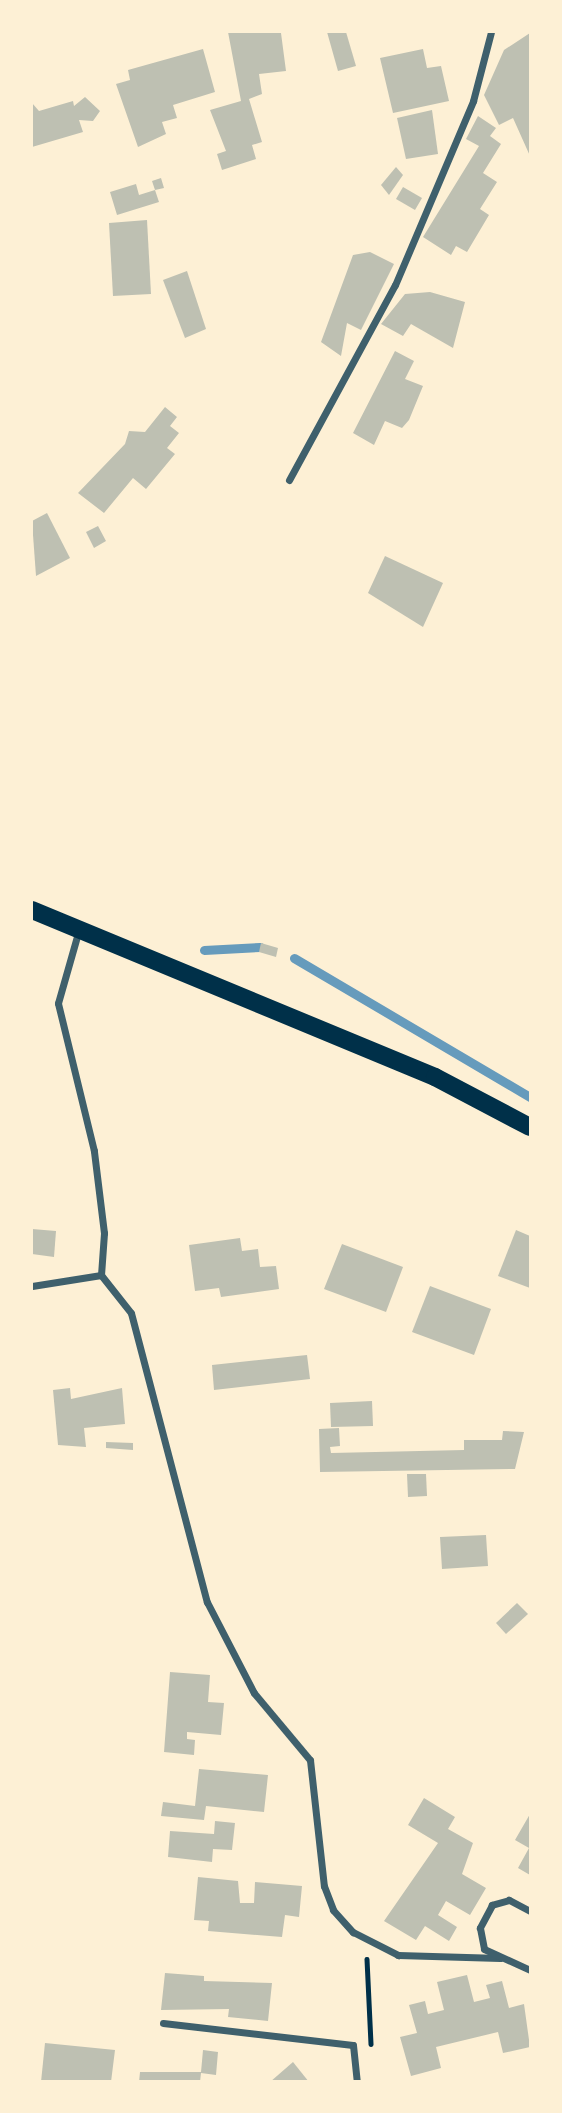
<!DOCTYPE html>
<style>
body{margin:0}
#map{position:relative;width:562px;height:2113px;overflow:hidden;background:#fdf0d5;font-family:Commissioner,sans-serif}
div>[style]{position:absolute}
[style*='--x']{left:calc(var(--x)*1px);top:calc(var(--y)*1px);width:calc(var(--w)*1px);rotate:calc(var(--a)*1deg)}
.stream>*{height:9px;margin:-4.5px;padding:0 4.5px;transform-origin:4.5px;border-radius:4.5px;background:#669bbc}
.building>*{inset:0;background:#bec0b2}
.path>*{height:4.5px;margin:-2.25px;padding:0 2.25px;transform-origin:2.25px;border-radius:2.25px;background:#003049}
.minor>*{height:7px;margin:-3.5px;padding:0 3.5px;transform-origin:3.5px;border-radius:3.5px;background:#3f606c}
.primary>*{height:18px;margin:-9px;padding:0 9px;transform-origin:9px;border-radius:9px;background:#003049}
span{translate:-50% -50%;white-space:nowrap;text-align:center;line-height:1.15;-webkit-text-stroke:5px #fdf0d5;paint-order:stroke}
.frame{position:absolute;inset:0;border:33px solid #fdf0d5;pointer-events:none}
</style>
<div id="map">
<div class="stream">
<i style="--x:204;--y:950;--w:56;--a:-3.1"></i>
<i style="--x:294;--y:958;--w:274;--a:30.5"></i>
</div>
<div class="building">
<i style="clip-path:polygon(228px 32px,281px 33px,286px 71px,259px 74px,262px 94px,249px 99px,262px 142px,252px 145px,256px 159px,222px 170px,217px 154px,226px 151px,210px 110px,241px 101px)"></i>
<i style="clip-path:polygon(327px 32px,346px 32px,356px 66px,338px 71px)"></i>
<i style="clip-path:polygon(530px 33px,530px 156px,513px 118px,499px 125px,484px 95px,504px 50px)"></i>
<i style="clip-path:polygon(203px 49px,215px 92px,173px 105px,177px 118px,162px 122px,166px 134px,138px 147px,116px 84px,130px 80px,128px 70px)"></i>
<i style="clip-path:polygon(423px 49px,427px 68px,441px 66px,449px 101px,393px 113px,380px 58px)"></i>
<i style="clip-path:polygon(85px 97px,100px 111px,93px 121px,79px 120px,83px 132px,32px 147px,32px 103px,39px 111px,73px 101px,74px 106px)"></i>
<i style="clip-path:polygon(432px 110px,438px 154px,406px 159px,397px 118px)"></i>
<i style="clip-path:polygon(478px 116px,496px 128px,490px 136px,501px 144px,483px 173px,497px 182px,480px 209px,489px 215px,467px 252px,456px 246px,451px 255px,423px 237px,479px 146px,466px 139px)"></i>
<i style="clip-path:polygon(396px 167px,403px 175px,389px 195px,381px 185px)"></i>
<i style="clip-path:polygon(161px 178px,164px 188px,155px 190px,159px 202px,117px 215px,110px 192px,136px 184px,139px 195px,155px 190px,152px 181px)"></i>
<i style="clip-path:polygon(403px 187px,422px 198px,415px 210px,396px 199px)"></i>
<i style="clip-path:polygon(147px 220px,151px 294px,113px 296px,109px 223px)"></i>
<i style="clip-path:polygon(370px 252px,394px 264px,361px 330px,347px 323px,341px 356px,321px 342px,353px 255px)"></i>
<i style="clip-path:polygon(187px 271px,206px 329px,185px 338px,163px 280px)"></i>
<i style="clip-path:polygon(430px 292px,465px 302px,453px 348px,411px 324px,403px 336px,381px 324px,405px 294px)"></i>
<i style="clip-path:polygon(395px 351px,414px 361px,405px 379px,423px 386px,409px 420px,402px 428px,385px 421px,374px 445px,353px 433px)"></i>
<i style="clip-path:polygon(165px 407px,177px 417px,170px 426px,179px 433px,167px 448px,175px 454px,146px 489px,133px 478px,104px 513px,78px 493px,125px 444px,129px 431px,145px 432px)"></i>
<i style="clip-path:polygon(47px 513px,70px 558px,36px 576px,32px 521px)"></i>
<i style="clip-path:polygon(98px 526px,106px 541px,94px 548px,86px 532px)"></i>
<i style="clip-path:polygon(385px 556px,443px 583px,423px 627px,368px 593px)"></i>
<i style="clip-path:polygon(261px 943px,278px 948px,276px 957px,259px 952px)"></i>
<i style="clip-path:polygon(32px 1229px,56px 1231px,54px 1257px,32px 1254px)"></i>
<i style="clip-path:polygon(516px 1230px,530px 1236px,530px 1288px,498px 1276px)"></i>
<i style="clip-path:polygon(240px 1238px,242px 1251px,258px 1249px,260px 1267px,276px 1266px,279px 1289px,221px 1297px,219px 1288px,195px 1291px,189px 1245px)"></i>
<i style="clip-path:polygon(342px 1244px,403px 1267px,386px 1312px,324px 1289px)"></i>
<i style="clip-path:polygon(430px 1286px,491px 1309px,474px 1355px,412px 1332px)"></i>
<i style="clip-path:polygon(307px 1355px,310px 1379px,214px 1390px,212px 1365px)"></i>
<i style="clip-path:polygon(70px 1388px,71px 1399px,122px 1388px,125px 1424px,84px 1428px,86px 1447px,58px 1445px,53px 1390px)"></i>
<i style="clip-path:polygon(372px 1401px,373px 1426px,331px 1427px,330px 1403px)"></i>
<i style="clip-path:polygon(339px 1428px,340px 1446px,330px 1447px,331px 1453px,464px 1450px,464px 1440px,502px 1440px,503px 1431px,524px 1432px,515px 1469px,320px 1472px,319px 1429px)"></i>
<i style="clip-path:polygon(106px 1442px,133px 1443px,133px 1450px,106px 1448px)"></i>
<i style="clip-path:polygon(407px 1474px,426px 1474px,427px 1496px,408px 1497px)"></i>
<i style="clip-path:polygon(486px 1535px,488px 1566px,442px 1569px,440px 1537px)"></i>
<i style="clip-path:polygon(517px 1603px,528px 1614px,506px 1634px,496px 1623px)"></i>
<i style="clip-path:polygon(170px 1672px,210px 1675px,208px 1702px,224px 1703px,221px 1735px,187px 1732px,187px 1739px,195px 1740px,194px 1755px,164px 1752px)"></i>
<i style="clip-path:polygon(199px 1769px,268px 1775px,264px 1812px,206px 1806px,204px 1820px,161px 1816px,163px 1802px,195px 1806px)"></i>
<i style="clip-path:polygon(424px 1798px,455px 1817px,448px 1829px,473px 1843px,462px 1874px,486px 1888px,470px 1915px,446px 1901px,438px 1915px,457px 1927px,449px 1941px,425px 1926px,416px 1940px,384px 1921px,438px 1843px,408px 1825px)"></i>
<i style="clip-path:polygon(530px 1814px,530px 1875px,518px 1868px,529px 1848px,515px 1840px)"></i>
<i style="clip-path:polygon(215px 1821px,235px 1823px,232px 1850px,213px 1849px,212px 1862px,168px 1857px,170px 1831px,214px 1834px)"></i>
<i style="clip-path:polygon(198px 1877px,238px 1881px,240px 1903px,254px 1903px,255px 1882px,302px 1886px,299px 1917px,285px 1915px,282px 1937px,208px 1931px,209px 1921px,194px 1920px)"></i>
<i style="clip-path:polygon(165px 1973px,204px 1976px,204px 1981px,272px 1983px,268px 2021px,228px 2017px,229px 2009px,161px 2010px)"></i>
<i style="clip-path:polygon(467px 1975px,474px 2002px,490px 1998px,486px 1985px,502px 1981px,509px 2008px,524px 2004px,530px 2047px,503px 2053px,498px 2032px,436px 2047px,441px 2068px,411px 2076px,400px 2037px,417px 2033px,409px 2005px,425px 2001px,428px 2014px,444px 2010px,437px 1982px)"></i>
<i style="clip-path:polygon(45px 2043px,115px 2050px,111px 2082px,41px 2082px)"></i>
<i style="clip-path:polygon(203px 2050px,218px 2052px,216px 2075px,201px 2073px,200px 2082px,139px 2082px,140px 2072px,201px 2072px)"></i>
<i style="clip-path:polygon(293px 2062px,309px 2082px,270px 2082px)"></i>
</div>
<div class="path">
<i style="--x:367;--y:1959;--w:85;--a:87.3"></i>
</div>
<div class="minor">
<i style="--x:289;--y:480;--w:222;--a:-61.5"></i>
<i style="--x:395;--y:285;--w:200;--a:-67"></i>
<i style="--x:473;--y:101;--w:71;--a:-75.4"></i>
<i style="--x:101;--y:1275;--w:48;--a:51.7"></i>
<i style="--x:131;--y:1313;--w:299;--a:75.3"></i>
<i style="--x:207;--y:1602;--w:102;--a:62.7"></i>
<i style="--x:254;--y:1693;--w:87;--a:50.1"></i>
<i style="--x:310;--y:1760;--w:127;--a:83.7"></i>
<i style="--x:324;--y:1886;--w:26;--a:69"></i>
<i style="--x:333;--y:1910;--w:30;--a:48"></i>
<i style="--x:353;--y:1932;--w:51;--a:27.1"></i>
<i style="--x:398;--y:1955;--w:102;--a:1.7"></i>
<i style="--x:32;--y:1286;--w:70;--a:-9.1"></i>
<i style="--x:101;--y:1275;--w:42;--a:-85.9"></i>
<i style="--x:104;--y:1233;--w:83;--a:-97"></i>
<i style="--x:94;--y:1151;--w:152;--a:-103.7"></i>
<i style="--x:58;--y:1003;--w:73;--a:-74.1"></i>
<i style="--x:530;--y:1911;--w:24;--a:-152"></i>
<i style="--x:509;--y:1900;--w:18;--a:164"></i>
<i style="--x:492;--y:1905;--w:26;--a:118"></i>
<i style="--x:480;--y:1928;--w:21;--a:79"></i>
<i style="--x:484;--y:1949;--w:51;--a:24.5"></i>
<i style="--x:163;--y:2023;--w:191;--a:6.6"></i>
<i style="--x:353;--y:2045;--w:37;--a:84"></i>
</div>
<div class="primary">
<i style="--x:32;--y:910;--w:436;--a:22.5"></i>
<i style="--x:435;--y:1077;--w:107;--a:27.8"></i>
</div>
<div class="frame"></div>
</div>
